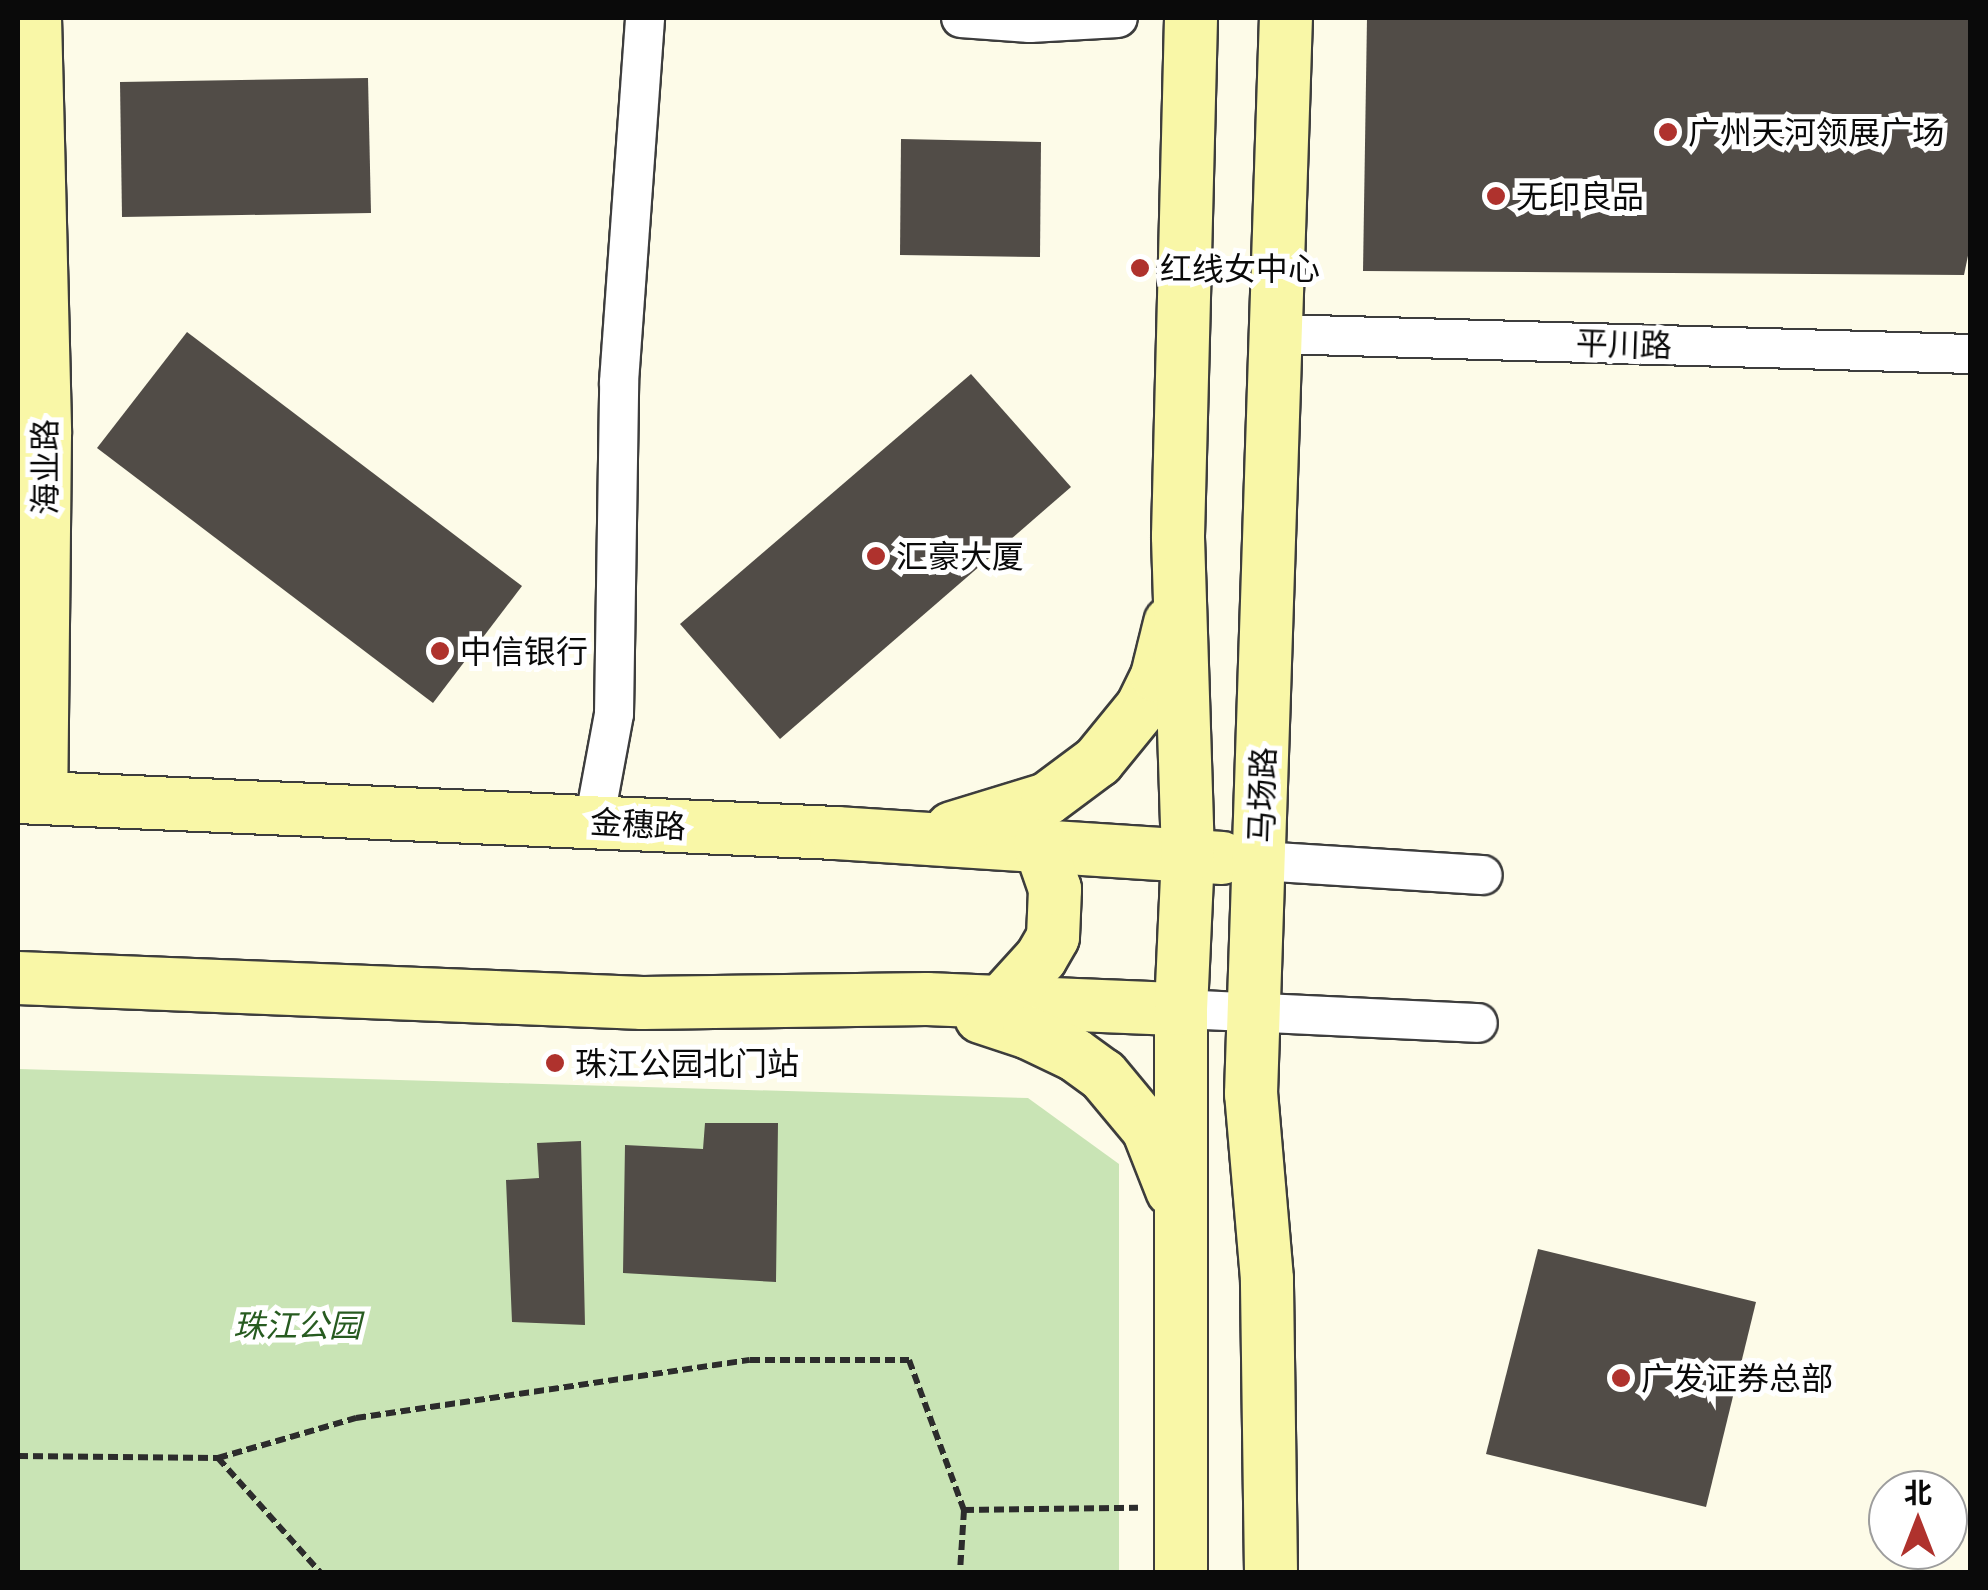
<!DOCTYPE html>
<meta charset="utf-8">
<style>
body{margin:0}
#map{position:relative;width:1988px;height:1590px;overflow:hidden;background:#fdfbe8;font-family:"Noto Serif","Noto Sans SC",serif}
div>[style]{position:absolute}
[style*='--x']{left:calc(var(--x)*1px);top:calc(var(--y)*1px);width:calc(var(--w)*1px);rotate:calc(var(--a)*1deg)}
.green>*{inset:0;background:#c9e4b5}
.building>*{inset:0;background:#514c47}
.path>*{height:6px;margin-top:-3px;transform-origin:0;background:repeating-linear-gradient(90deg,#2c2c2c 0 10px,transparent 0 15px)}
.roads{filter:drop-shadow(2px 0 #3d3d3d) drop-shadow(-2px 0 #3d3d3d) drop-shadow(0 2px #3d3d3d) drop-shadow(0 -2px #3d3d3d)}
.street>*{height:38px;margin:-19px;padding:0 19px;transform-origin:19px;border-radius:19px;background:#fff}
.secondary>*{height:52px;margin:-26px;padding:0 26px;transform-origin:26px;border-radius:26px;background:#f9f7a7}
.dots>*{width:28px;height:28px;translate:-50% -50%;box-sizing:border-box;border:5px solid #fff;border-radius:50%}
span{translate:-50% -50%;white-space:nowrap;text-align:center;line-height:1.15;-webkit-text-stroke:10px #fff;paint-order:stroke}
.poi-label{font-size:32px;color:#0a0a0a}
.left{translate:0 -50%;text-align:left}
.street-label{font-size:32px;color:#0a0a0a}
.park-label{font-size:32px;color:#275b20;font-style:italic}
.frame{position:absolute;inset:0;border:20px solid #0a0a0a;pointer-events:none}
.north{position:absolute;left:1868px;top:1470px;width:100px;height:100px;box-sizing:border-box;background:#fff;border:2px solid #9d9d9d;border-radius:50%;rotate:0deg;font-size:28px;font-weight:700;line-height:40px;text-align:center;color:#0a0a0a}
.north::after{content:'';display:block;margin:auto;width:35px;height:45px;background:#af322d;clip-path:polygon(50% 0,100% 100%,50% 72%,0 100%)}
</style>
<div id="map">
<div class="green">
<i style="clip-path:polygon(18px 1069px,1028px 1098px,1119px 1164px,1119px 1572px,18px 1572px)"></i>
</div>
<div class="building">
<i style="clip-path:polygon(1367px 18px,1970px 18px,1970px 246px,1964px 275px,1363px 271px)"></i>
<i style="clip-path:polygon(368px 78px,371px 213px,122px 217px,120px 82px)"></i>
<i style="clip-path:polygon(901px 139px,1041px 142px,1040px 257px,900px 255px)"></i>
<i style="clip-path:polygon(187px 332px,522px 586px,433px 703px,97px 448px)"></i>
<i style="clip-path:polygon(971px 374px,1071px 487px,780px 739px,680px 624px)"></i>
<i style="clip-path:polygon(705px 1123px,778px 1123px,776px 1282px,623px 1273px,625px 1145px,703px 1149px)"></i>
<i style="clip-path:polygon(581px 1141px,585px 1325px,512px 1322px,506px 1180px,539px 1178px,537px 1143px)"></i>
<i style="clip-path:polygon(1538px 1249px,1756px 1302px,1706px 1507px,1486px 1454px)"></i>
</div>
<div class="path">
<i style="--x:18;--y:1456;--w:200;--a:0.6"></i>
<i style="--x:218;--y:1458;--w:144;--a:-16.2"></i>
<i style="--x:356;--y:1418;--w:398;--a:-8.4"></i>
<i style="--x:750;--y:1360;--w:159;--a:0"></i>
<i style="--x:909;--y:1360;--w:160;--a:69.9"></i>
<i style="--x:964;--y:1510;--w:62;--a:93.7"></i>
<i style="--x:218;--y:1458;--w:153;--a:48.2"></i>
<i style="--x:964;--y:1510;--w:174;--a:-0.7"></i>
</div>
<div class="roads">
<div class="street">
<i style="--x:961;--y:18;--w:69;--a:4.1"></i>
<i style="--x:1030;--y:23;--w:88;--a:-3.3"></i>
<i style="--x:1277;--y:334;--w:693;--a:1.65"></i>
<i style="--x:594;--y:822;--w:110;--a:-79.5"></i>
<i style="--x:614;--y:714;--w:332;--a:-89.1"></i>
<i style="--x:619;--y:382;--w:365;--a:-85.9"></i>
<i style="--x:1259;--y:861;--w:224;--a:3.6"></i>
<i style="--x:1181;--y:1009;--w:297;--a:2.7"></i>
</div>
<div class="secondary">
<i style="--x:35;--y:18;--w:416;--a:88.6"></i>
<i style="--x:45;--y:434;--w:364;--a:90.6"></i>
<i style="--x:18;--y:797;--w:819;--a:2.52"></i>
<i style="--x:836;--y:833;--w:387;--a:3.7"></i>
<i style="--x:952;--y:828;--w:99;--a:-17"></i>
<i style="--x:1047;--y:799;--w:64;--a:-36.7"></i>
<i style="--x:1098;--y:761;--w:70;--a:-50.8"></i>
<i style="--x:1142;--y:707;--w:34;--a:-64"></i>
<i style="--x:1157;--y:676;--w:55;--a:-76.2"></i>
<i style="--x:18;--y:978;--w:625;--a:2.29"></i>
<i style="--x:643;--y:1003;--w:284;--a:-0.8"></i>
<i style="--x:927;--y:999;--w:254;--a:2.3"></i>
<i style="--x:1001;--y:1002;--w:59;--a:-47.7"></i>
<i style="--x:1041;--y:958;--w:24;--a:-60"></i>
<i style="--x:1053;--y:937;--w:48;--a:-87.6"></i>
<i style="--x:1055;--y:889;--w:46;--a:-109.2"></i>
<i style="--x:981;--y:1017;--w:51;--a:18.4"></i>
<i style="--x:1029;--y:1033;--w:51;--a:25.6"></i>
<i style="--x:1075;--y:1055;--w:34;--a:36"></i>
<i style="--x:1103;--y:1075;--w:70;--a:50.2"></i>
<i style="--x:1148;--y:1129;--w:66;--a:68.5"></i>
<i style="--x:1181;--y:1572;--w:563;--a:-90"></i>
<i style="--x:1181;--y:1009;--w:153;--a:-87.4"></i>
<i style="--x:1188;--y:856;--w:320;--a:-91.8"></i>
<i style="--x:1178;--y:536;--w:518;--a:-88.56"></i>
<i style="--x:1271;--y:1572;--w:293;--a:-90.8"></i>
<i style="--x:1267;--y:1279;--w:186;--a:-94.9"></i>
<i style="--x:1251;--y:1094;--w:1077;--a:-88.14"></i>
</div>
</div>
<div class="dots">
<i style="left:1668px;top:132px;background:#af322d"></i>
<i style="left:1496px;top:196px;background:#af322d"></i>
<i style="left:1140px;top:268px;background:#af322d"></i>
<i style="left:876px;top:556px;background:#af322d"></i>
<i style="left:440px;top:651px;background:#af322d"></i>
<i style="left:555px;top:1063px;background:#af322d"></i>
<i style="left:1621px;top:1378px;background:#af322d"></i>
</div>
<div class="poi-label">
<span class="left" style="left:1688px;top:132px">广州天河领展广场</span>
<span class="left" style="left:1516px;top:196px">无印良品</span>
<span class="left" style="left:1160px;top:268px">红线女中心</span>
<span class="left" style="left:896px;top:556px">汇豪大厦</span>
<span class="left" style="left:460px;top:651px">中信银行</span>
<span class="left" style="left:575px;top:1063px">珠江公园北门站</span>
<span class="left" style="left:1641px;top:1378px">广发证券总部</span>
</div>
<div class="street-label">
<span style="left:1624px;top:344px;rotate:2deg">平川路</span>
<span style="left:45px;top:467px;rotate:-90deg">海业路</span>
<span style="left:1262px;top:795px;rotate:-88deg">马场路</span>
<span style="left:638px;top:824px;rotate:3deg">金穗路</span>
</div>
<div class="park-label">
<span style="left:297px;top:1325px">珠江公园</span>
</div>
<div class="frame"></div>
<div class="north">北</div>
</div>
